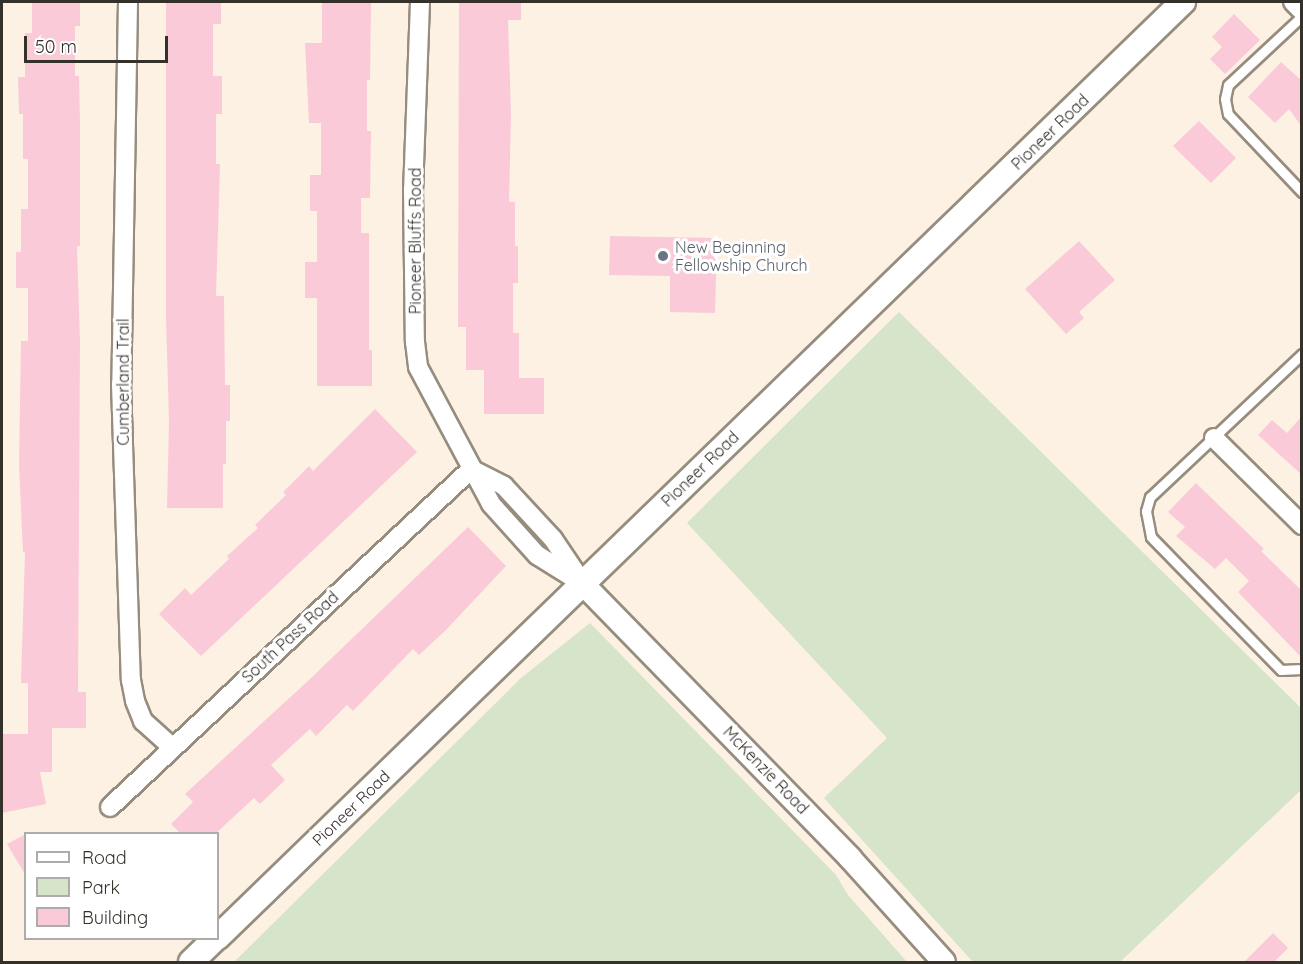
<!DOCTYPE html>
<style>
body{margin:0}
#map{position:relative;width:1303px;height:964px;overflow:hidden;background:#fcf1e2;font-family:Quicksand,sans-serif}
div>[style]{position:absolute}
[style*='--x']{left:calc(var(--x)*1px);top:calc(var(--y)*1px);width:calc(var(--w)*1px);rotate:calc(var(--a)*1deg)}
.green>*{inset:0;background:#d6e4c9}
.building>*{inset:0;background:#fbcad8}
.roads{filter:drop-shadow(2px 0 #968d7e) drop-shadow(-2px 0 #968d7e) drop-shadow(0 2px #968d7e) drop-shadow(0 -2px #968d7e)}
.service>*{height:9px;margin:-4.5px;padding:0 4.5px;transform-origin:4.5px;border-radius:4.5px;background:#fff}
.minor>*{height:18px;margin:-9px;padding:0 9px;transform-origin:9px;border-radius:9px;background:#fff}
.tertiary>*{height:22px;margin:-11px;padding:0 11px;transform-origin:11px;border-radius:11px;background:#fff}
.secondary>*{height:24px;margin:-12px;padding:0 12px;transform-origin:12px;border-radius:12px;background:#fff}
.dots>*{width:16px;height:16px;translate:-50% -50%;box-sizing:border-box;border:3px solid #fff;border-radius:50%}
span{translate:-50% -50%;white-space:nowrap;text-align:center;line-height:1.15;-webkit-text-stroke:6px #fff;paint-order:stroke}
.street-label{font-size:16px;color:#34302a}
.worship-label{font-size:16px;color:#5b616d}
.left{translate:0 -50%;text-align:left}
.frame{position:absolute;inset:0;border:3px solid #34302a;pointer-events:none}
.legend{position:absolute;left:24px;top:832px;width:195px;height:108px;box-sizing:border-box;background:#fff;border:2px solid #aeacaa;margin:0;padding:8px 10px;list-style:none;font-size:18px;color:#34302a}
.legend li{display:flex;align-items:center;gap:12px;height:30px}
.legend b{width:30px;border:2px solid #aeacaa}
.scale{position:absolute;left:24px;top:36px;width:144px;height:27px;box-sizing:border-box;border:3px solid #34302a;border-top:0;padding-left:8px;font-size:18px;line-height:21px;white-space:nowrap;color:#34302a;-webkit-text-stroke:4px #fff;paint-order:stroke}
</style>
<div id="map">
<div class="green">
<i style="clip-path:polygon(899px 312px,1301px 708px,1301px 790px,1120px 962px,973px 962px,824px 798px,887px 738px,687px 523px)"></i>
<i style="clip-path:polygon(590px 623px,836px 875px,848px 895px,907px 962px,234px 962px,521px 678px)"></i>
</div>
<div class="building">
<i style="clip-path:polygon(32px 2px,80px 2px,80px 26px,75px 26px,75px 76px,79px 76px,80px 122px,80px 246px,77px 246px,80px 341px,78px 692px,86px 692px,86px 728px,52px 728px,52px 772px,40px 772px,46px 804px,2px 813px,2px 734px,28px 734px,28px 683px,21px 683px,25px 552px,23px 552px,19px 465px,21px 341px,28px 341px,28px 288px,16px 288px,16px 252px,21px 252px,21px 209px,28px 209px,28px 159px,23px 159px,23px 114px,19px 114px,18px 77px,25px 77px,25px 33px,32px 33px)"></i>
<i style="clip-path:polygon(166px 2px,221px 2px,221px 24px,213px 24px,213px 76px,222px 76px,222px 114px,216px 114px,216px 164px,220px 164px,216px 296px,224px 296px,225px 385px,230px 385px,230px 421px,226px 421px,226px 464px,223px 464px,223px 508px,167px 508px,169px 421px,166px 318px)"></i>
<i style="clip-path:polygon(322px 2px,371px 2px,370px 80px,367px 80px,367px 131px,371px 131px,370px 198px,361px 198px,361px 233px,369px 233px,369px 350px,372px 350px,372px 386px,317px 386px,317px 298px,305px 298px,305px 262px,317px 262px,317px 211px,310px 211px,310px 175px,321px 175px,321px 123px,309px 123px,305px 43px,322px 43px)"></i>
<i style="clip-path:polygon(459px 2px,521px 2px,521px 20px,508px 20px,511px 114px,509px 202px,515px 202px,515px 246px,518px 246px,518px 283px,513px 283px,513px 333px,519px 333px,519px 378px,544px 378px,544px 414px,484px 414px,484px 370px,466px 370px,466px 327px,458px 327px)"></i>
<i style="clip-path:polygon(1234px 14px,1260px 40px,1225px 74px,1210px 59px,1222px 47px,1212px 37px)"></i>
<i style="clip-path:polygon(1281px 62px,1302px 81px,1302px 127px,1289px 109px,1275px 123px,1248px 97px)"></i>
<i style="clip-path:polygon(1199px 121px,1236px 158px,1211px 183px,1173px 146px)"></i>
<i style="clip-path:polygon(610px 236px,717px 238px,715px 313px,670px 312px,670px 276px,609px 275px)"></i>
<i style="clip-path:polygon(1079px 241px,1115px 280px,1079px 312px,1084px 318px,1066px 334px,1025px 289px)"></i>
<i style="clip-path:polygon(375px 409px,417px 452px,201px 656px,159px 614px,185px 588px,191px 595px,229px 559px,227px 556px,258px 528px,255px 525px,286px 495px,283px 492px,309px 466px,313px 471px)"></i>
<i style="clip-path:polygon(1302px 416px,1302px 475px,1258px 435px,1272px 420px,1287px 433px)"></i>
<i style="clip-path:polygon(1196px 483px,1264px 549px,1261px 551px,1302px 591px,1302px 658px,1238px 592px,1249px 581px,1226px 558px,1215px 569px,1176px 536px,1185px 527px,1168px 512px)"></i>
<i style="clip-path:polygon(468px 527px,506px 566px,445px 631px,419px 655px,413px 649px,353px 711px,347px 705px,316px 736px,310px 729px,271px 765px,285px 780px,260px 804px,254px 798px,215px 834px,181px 834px,171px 824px,193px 802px,185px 794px,310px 679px)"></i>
<i style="clip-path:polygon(26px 834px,26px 876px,7px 844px)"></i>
<i style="clip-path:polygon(1273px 933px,1288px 948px,1273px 963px,1243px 963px)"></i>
</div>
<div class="roads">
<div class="service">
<i style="--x:1302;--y:16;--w:101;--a:137"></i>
<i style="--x:1228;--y:85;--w:14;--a:102"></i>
<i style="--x:1225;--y:99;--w:15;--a:79"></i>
<i style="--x:1228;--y:114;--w:108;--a:46.5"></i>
<i style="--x:1302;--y:354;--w:209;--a:136.7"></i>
<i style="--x:1150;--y:497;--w:15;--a:106"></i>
<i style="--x:1146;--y:511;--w:26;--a:79"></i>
<i style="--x:1151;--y:537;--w:186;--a:45.7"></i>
<i style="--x:1281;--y:670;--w:21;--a:-3"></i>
</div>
<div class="minor">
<i style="--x:128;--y:2;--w:382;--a:91"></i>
<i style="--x:121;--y:384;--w:296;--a:88.1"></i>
<i style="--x:131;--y:680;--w:21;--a:79"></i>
<i style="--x:135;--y:701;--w:22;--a:68"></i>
<i style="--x:143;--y:721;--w:40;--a:42"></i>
<i style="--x:420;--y:2;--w:187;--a:92.1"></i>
<i style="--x:413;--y:189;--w:153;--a:89.3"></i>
<i style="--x:415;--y:342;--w:25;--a:83"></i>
<i style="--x:418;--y:367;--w:155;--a:61.9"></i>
<i style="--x:491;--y:504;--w:69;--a:48"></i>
<i style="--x:537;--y:555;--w:53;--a:31.9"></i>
<i style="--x:1293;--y:2;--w:13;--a:45"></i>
<i style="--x:1214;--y:438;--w:124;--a:44.7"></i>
<i style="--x:471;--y:469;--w:37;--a:27"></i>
<i style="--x:504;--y:486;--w:72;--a:47.2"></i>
<i style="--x:553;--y:539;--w:45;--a:56"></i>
<i style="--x:110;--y:807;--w:495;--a:-43.1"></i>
</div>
<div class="tertiary">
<i style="--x:582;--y:583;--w:384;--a:45.7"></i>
<i style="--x:850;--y:858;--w:140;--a:47.9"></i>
</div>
<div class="secondary">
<i style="--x:218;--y:937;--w:1344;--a:-44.1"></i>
<i style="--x:191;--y:962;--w:35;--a:-44"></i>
</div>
</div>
<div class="dots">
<i style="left:663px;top:256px;background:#6b7280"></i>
</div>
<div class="street-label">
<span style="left:1050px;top:132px;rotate:-44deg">Pioneer Road</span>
<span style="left:415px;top:241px;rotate:-90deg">Pioneer Bluffs Road</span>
<span style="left:123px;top:382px;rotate:-90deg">Cumberland Trail</span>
<span style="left:700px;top:469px;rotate:-44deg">Pioneer Road</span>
<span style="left:290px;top:637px;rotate:-43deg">South Pass Road</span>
<span style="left:766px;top:770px;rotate:46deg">McKenzie Road</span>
<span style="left:351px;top:808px;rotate:-44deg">Pioneer Road</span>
</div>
<div class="worship-label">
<span class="left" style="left:675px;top:256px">New Beginning<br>Fellowship Church</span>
</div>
<div class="frame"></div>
<ul class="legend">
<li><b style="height:8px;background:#fff"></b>Road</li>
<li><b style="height:16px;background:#d6e4c9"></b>Park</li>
<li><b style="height:16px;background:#fbcad8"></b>Building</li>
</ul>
<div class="scale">50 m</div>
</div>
